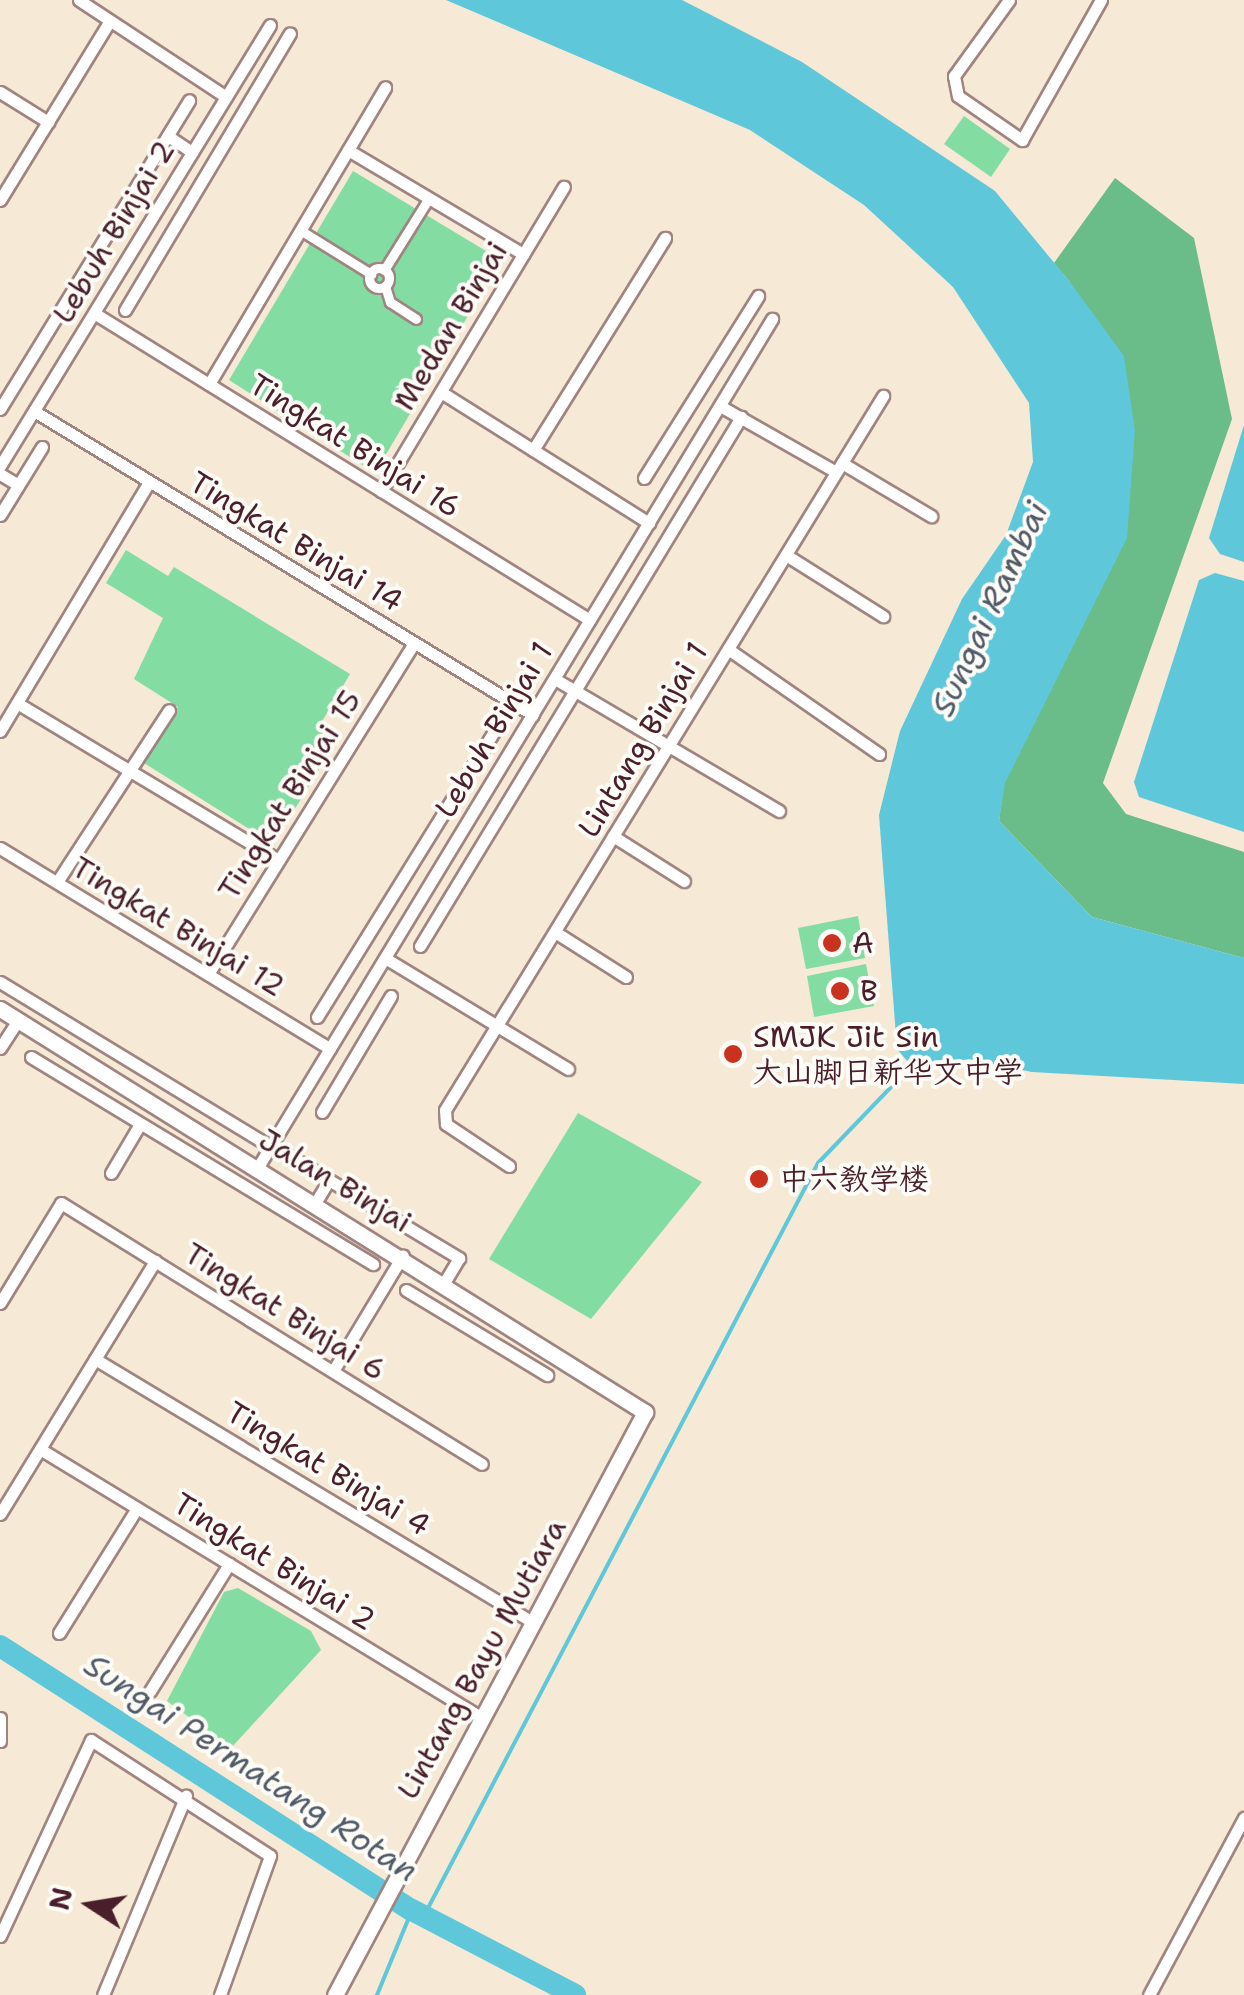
<!DOCTYPE html>
<meta charset="utf-8">
<style>
body{margin:0}
#map{position:relative;width:1244px;height:1995px;overflow:hidden;background:#f6e9d5;font-family:"Shantell Sans","LXGW WenKai TC",sans-serif}
div>[style]{position:absolute}
[style*='--x']{left:calc(var(--x)*1px);top:calc(var(--y)*1px);width:calc(var(--w)*1px);rotate:calc(var(--a)*1deg)}
.green>*{inset:0;background:#83dda3}
.forest>*{inset:0;background:#6abc89}
.water>*{inset:0;background:#5ec7d9}
.stream>*{height:4px;margin:-2px;padding:0 2px;transform-origin:2px;border-radius:2px;background:#5ec7d9}
.river>*{height:22px;margin:-11px;padding:0 11px;transform-origin:11px;border-radius:11px;background:#5ec7d9}
.roads{filter:drop-shadow(2px 0 #a08480) drop-shadow(-2px 0 #a08480) drop-shadow(0 2px #a08480) drop-shadow(0 -2px #a08480)}
.pedestrian>*{height:9px;margin:-4.5px;padding:0 4.5px;transform-origin:4.5px;border-radius:4.5px;background:#fff}
.pedestrian>.ring{margin:-4.5px;padding:0;box-sizing:content-box;background:none;border:9px solid #fff;border-radius:50%}
.minor>*{height:11px;margin:-5.5px;padding:0 5.5px;transform-origin:5.5px;border-radius:5.5px;background:#fff}
.tertiary>*{height:15px;margin:-7.5px;padding:0 7.5px;transform-origin:7.5px;border-radius:7.5px;background:#fff}
.dots>*{width:28px;height:28px;translate:-50% -50%;box-sizing:border-box;border:5px solid #fdfcf7;border-radius:50%}
span{translate:-50% -50%;white-space:nowrap;text-align:center;line-height:1.15;-webkit-text-stroke:8px #fdfcf7;paint-order:stroke}
.street-label{font-size:30px;color:#4a1f2b}
.poi-label{font-size:30px;color:#4a1f2b}
.left{translate:0 -50%;text-align:left}
.water-label{font-size:32px;color:#515a68;font-style:italic}
.north{position:absolute;left:40px;top:1855px;width:100px;height:100px;-webkit-text-stroke:8px #fdfcf7;paint-order:stroke;rotate:282deg;font-size:28px;font-weight:700;line-height:40px;text-align:center;color:#4a1f2b}
.north::after{content:'';display:block;margin:auto;width:35px;height:45px;background:#4a1f2b;clip-path:polygon(50% 0,100% 100%,50% 72%,0 100%)}
</style>
<div id="map">
<div class="green">
<i style="clip-path:polygon(964px 116px,1010px 149px,991px 177px,944px 144px)"></i>
<i style="clip-path:polygon(353px 171px,501px 260px,375px 473px,229px 380px)"></i>
<i style="clip-path:polygon(126px 550px,168px 576px,174px 567px,350px 674px,317px 730px,337px 741px,273px 844px,144px 763px,178px 707px,134px 679px,163px 618px,106px 583px)"></i>
<i style="clip-path:polygon(858px 916px,865px 958px,806px 969px,798px 928px)"></i>
<i style="clip-path:polygon(866px 964px,874px 1006px,814px 1017px,807px 976px)"></i>
<i style="clip-path:polygon(578px 1113px,702px 1182px,591px 1319px,489px 1259px)"></i>
<i style="clip-path:polygon(238px 1588px,311px 1631px,321px 1650px,231px 1748px,167px 1701px,224px 1592px)"></i>
</div>
<div class="forest">
<i style="clip-path:polygon(1115px 178px,1194px 238px,1232px 419px,1103px 783px,1126px 814px,1244px 852px,1244px 958px,1092px 917px,999px 821px,1070px 282px,1054px 263px)"></i>
</div>
<div class="water">
<i style="clip-path:polygon(446px 0,682px 0,802px 62px,995px 191px,1070px 282px,1124px 356px,1135px 431px,1127px 538px,1005px 783px,999px 821px,1092px 917px,1244px 958px,1244px 1084px,1032px 1072px,969px 1059px,914px 1069px,897px 1049px,879px 815px,900px 731px,962px 599px,1006px 535px,1033px 462px,1029px 403px,953px 287px,864px 205px,750px 130px)"></i>
<i style="clip-path:polygon(1244px 425px,1244px 562px,1220px 554px,1209px 538px)"></i>
<i style="clip-path:polygon(1215px 573px,1244px 581px,1244px 832px,1139px 797px,1134px 782px,1199px 580px)"></i>
</div>
<div class="stream">
<i style="--x:427;--y:1910;--w:843;--a:-62.37"></i>
<i style="--x:818;--y:1163;--w:108;--a:-46.1"></i>
<i style="--x:377;--y:1995;--w:92;--a:-67.6"></i>
</div>
<div class="river">
<i style="--x:0;--y:1646;--w:489;--a:32.7"></i>
<i style="--x:412;--y:1910;--w:184;--a:27.5"></i>
</div>
<div class="roads">
<div class="pedestrian">
<i style="--x:300;--y:230;--w:84;--a:31.8"></i>
<i class="ring" style="left:369px;top:268px;width:11px;height:11px"></i>
<i style="--x:384;--y:270;--w:85;--a:-58"></i>
<i style="--x:385;--y:286;--w:17;--a:73"></i>
<i style="--x:390;--y:302;--w:31;--a:33"></i>
</div>
<div class="minor">
<i style="--x:79;--y:0;--w:176;--a:33.4"></i>
<i style="--x:1009;--y:0;--w:94;--a:125.9"></i>
<i style="--x:954;--y:76;--w:20;--a:79"></i>
<i style="--x:958;--y:96;--w:78;--a:34.5"></i>
<i style="--x:1022;--y:140;--w:161;--a:-60.6"></i>
<i style="--x:0;--y:92;--w:57;--a:32"></i>
<i style="--x:168;--y:136;--w:29;--a:34"></i>
<i style="--x:348;--y:150;--w:204;--a:30.7"></i>
<i style="--x:0;--y:200;--w:206;--a:-58.5"></i>
<i style="--x:125;--y:310;--w:322;--a:-59.2"></i>
<i style="--x:94;--y:313;--w:583;--a:31.76"></i>
<i style="--x:209;--y:384;--w:345;--a:-59.3"></i>
<i style="--x:441;--y:392;--w:246;--a:32.2"></i>
<i style="--x:720;--y:406;--w:133;--a:29.6"></i>
<i style="--x:0;--y:409;--w:362;--a:-58.5"></i>
<i style="--x:34;--y:411;--w:584;--a:31.35"></i>
<i style="--x:533;--y:450;--w:250;--a:-58.1"></i>
<i style="--x:842;--y:463;--w:104;--a:30.8"></i>
<i style="--x:0;--y:466;--w:517;--a:-58.52"></i>
<i style="--x:0;--y:474;--w:21;--a:31"></i>
<i style="--x:644;--y:478;--w:215;--a:-57.9"></i>
<i style="--x:381;--y:491;--w:355;--a:-59"></i>
<i style="--x:0;--y:515;--w:80;--a:-58.3"></i>
<i style="--x:786;--y:555;--w:115;--a:32.2"></i>
<i style="--x:728;--y:649;--w:184;--a:34.8"></i>
<i style="--x:555;--y:679;--w:260;--a:30.5"></i>
<i style="--x:17;--y:703;--w:305;--a:31"></i>
<i style="--x:0;--y:731;--w:290;--a:-59.1"></i>
<i style="--x:613;--y:836;--w:84;--a:32.4"></i>
<i style="--x:0;--y:848;--w:386;--a:31.3"></i>
<i style="--x:57;--y:882;--w:205;--a:-56.9"></i>
<i style="--x:555;--y:932;--w:84;--a:32.4"></i>
<i style="--x:420;--y:946;--w:619;--a:-58.75"></i>
<i style="--x:385;--y:958;--w:214;--a:31.2"></i>
<i style="--x:208;--y:974;--w:390;--a:-58.1"></i>
<i style="--x:0;--y:982;--w:317;--a:31.3"></i>
<i style="--x:317;--y:1017;--w:344;--a:-58.2"></i>
<i style="--x:0;--y:1048;--w:33;--a:-57"></i>
<i style="--x:31;--y:1057;--w:400;--a:31.2"></i>
<i style="--x:322;--y:1112;--w:135;--a:-59.3"></i>
<i style="--x:290;--y:1156;--w:46;--a:31.6"></i>
<i style="--x:329;--y:1180;--w:26;--a:121"></i>
<i style="--x:509;--y:1166;--w:76;--a:-146.3"></i>
<i style="--x:446;--y:1124;--w:14;--a:-94"></i>
<i style="--x:445;--y:1110;--w:838;--a:-58.47"></i>
<i style="--x:258;--y:1167;--w:992;--a:-58.78"></i>
<i style="--x:111;--y:1173;--w:57;--a:-59.4"></i>
<i style="--x:329;--y:1180;--w:152;--a:31"></i>
<i style="--x:459;--y:1258;--w:27;--a:121"></i>
<i style="--x:406;--y:1290;--w:165;--a:31.1"></i>
<i style="--x:0;--y:1303;--w:117;--a:-58.6"></i>
<i style="--x:61;--y:1203;--w:495;--a:31.8"></i>
<i style="--x:95;--y:1359;--w:512;--a:31.02"></i>
<i style="--x:333;--y:1371;--w:135;--a:-58.9"></i>
<i style="--x:40;--y:1449;--w:517;--a:31.32"></i>
<i style="--x:0;--y:1514;--w:297;--a:-58.5"></i>
<i style="--x:59;--y:1633;--w:147;--a:-58"></i>
<i style="--x:150;--y:1691;--w:150;--a:-58.1"></i>
<i style="--x:0;--y:1718;--w:23;--a:90"></i>
<i style="--x:0;--y:1936;--w:216;--a:-65.1"></i>
<i style="--x:91;--y:1740;--w:213;--a:32.9"></i>
<i style="--x:270;--y:1856;--w:148;--a:109.8"></i>
<i style="--x:103;--y:1995;--w:216;--a:-67.4"></i>
<i style="--x:1149;--y:1995;--w:201;--a:-61.8"></i>
</div>
<div class="tertiary">
<i style="--x:0;--y:1009;--w:761;--a:32"></i>
<i style="--x:645;--y:1412;--w:660;--a:118"></i>
</div>
</div>
<div class="dots">
<i style="left:832px;top:943px;background:#c8321e"></i>
<i style="left:840px;top:991px;background:#c8321e"></i>
<i style="left:733px;top:1054px;background:#c8321e"></i>
<i style="left:759px;top:1179px;background:#c8321e"></i>
</div>
<div class="street-label">
<span style="left:114px;top:232px;rotate:-59deg">Lebuh Binjai 2</span>
<span style="left:451px;top:326px;rotate:-59deg">Medan Binjai</span>
<span style="left:355px;top:446px;rotate:32deg">Tingkat Binjai 16</span>
<span style="left:296px;top:542px;rotate:31deg">Tingkat Binjai 14</span>
<span style="left:494px;top:730px;rotate:-59deg">Lebuh Binjai 1</span>
<span style="left:643px;top:740px;rotate:-59deg">Lintang Binjai 1</span>
<span style="left:290px;top:795px;rotate:-58deg">Tingkat Binjai 15</span>
<span style="left:178px;top:927px;rotate:31deg">Tingkat Binjai 12</span>
<span style="left:335px;top:1181px;rotate:31deg">Jalan Binjai</span>
<span style="left:285px;top:1312px;rotate:32deg">Tingkat Binjai 6</span>
<span style="left:328px;top:1469px;rotate:31deg">Tingkat Binjai 4</span>
<span style="left:274px;top:1562px;rotate:32deg">Tingkat Binjai 2</span>
<span style="left:482px;top:1659px;rotate:-61deg">Lintang Bayu Mutiara</span>
</div>
<div class="poi-label">
<span class="left" style="left:852px;top:943px">A</span>
<span class="left" style="left:860px;top:991px">B</span>
<span class="left" style="left:753px;top:1054px">SMJK Jit Sin<br>大山脚日新华文中学</span>
<span class="left" style="left:779px;top:1179px">中六教学楼</span>
</div>
<div class="water-label">
<span style="left:990px;top:609px;rotate:-65deg">Sungai Rambai</span>
<span style="left:251px;top:1768px;rotate:33deg">Sungai Permatang Rotan</span>
</div>
<div class="north">N</div>
</div>
